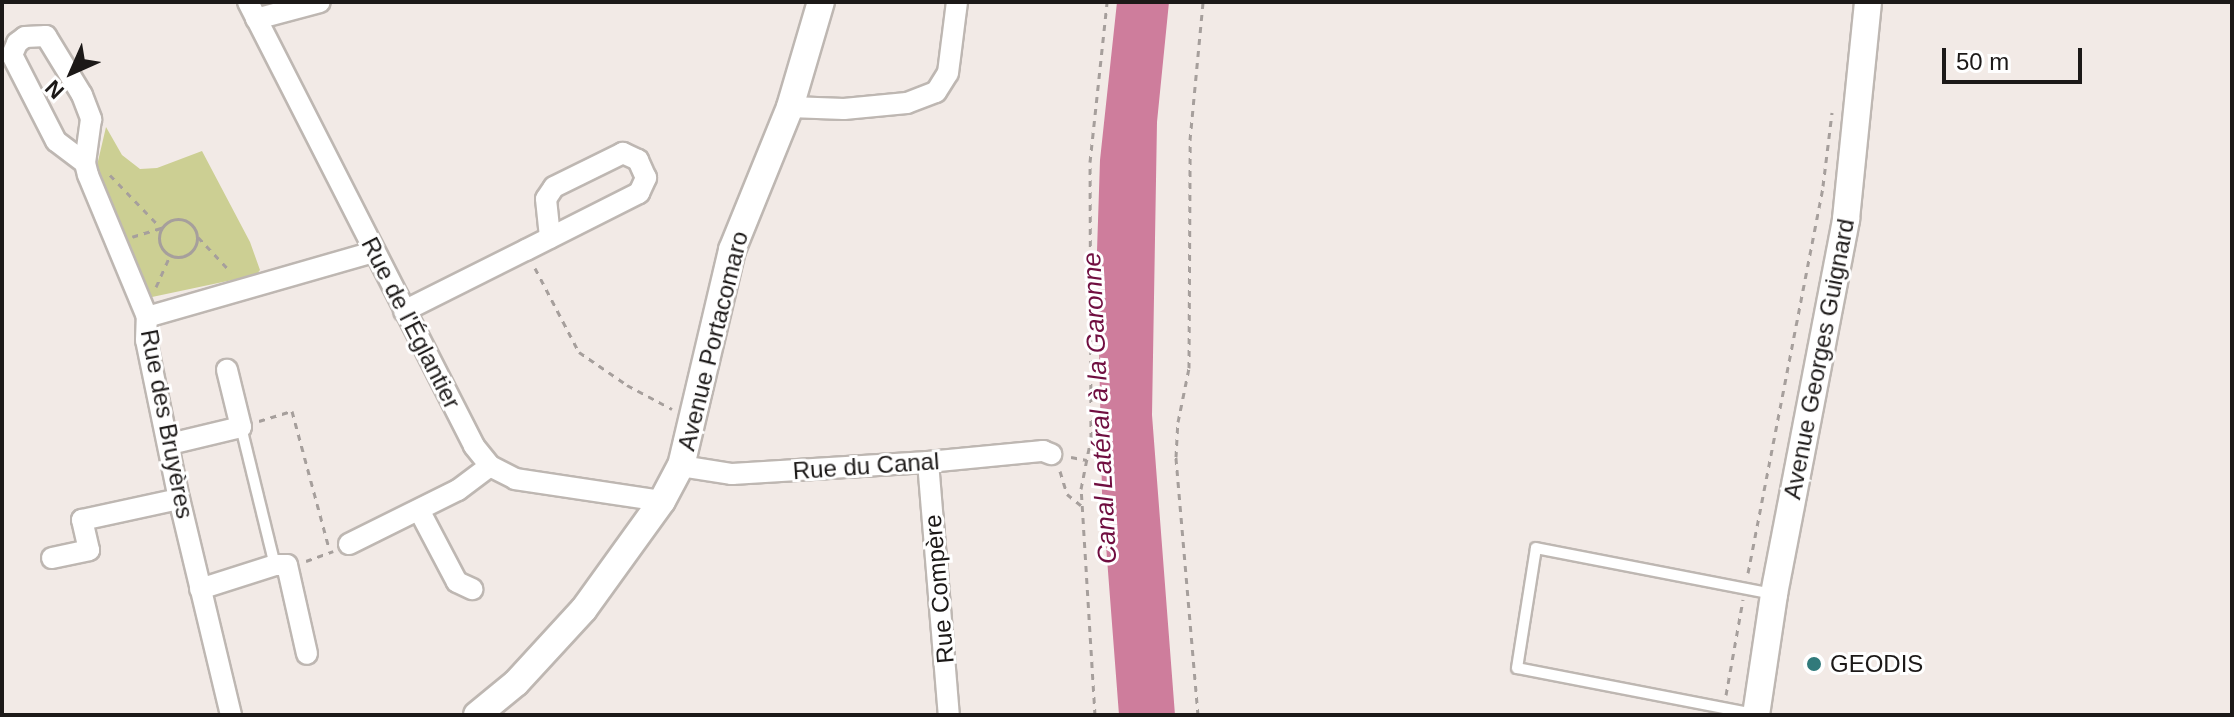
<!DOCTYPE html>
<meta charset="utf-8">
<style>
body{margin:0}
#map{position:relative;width:2234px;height:717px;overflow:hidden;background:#f2eae6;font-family:Arial,sans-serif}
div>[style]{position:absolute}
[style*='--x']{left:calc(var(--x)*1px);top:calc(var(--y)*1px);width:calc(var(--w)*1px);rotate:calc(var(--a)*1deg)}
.green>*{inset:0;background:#cccf93}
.water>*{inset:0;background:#ce7d9c}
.path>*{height:3px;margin-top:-1.5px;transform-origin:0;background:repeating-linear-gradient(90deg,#a69f9c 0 6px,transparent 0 12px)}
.path>.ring{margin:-1.5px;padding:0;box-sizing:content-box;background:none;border:3px solid #a69f9c;border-radius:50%}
.roads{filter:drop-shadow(2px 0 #beb7b2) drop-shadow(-2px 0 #beb7b2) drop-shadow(0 2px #beb7b2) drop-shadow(0 -2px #beb7b2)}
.service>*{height:10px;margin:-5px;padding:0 5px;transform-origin:5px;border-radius:5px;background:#fff}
.minor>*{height:20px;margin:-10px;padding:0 10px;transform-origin:10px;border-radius:10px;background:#fff}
.tertiary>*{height:26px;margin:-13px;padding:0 13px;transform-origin:13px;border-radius:13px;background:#fff}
.dots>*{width:22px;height:22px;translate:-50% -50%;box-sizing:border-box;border:4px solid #fff;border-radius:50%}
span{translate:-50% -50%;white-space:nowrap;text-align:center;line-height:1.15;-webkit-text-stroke:6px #fff;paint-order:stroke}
.street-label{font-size:24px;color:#1c1918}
.poi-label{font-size:24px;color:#1c1918}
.left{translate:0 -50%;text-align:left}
.water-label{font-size:26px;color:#700e40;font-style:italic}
.frame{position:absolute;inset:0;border:4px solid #1c1918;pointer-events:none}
.north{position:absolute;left:32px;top:32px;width:80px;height:80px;-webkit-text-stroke:6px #fff;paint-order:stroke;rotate:225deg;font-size:22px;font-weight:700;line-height:32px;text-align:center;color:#1c1918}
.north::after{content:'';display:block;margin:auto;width:28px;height:36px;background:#1c1918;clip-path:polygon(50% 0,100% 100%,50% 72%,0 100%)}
.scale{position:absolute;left:1942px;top:48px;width:140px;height:36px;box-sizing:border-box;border:4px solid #1c1918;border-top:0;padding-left:10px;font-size:24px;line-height:28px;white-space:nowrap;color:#1c1918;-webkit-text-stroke:6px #fff;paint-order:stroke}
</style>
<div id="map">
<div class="green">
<i style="clip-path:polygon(106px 127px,122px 155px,140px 169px,157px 168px,202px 151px,250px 242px,260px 270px,256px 275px,152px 297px,95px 174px)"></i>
</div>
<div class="water">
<i style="clip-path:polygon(1117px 2px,1169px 2px,1157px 122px,1152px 415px,1175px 715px,1119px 715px,1102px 493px,1097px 251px,1100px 160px)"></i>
</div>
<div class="path">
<i style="--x:110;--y:175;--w:74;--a:46.1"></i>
<i style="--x:161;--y:228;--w:30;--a:163"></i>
<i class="ring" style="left:159px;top:219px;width:35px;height:35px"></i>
<i style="--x:198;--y:237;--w:48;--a:46.7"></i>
<i style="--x:535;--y:268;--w:95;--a:62.4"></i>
<i style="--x:579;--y:352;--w:58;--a:34.5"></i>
<i style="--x:627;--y:385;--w:51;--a:28.1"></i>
<i style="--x:156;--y:287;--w:32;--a:-66"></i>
<i style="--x:259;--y:421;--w:34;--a:-17"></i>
<i style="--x:292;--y:411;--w:142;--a:74.9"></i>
<i style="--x:1071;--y:457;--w:16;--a:11"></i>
<i style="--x:1060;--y:471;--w:24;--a:73"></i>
<i style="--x:1067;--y:494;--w:21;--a:39"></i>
<i style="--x:306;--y:561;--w:29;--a:-20"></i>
<i style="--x:1748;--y:573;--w:394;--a:-79"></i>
<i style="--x:1823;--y:186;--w:74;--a:-83"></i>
<i style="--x:1726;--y:695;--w:97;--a:-79.9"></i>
<i style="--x:1095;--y:715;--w:226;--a:-93.5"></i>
<i style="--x:1081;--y:489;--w:52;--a:-78.9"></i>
<i style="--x:1091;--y:438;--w:276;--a:-90.2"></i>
<i style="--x:1090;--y:162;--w:161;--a:-83.9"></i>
<i style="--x:1198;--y:715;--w:259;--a:-94.9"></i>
<i style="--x:1176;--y:457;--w:35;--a:-87"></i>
<i style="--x:1178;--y:422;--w:55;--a:-78.5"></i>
<i style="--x:1189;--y:368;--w:228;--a:-89.7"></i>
<i style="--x:1190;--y:140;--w:139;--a:-84.6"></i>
</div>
<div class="roads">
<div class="service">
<i style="--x:241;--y:427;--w:142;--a:76.2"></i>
<i style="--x:1754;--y:714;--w:241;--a:-169"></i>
<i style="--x:1517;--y:668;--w:121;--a:-81"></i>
<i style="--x:1536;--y:548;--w:241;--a:11"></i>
</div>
<div class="minor">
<i style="--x:248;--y:2;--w:498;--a:63"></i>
<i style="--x:474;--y:446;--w:26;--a:51"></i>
<i style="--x:490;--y:466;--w:28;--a:27"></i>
<i style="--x:515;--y:479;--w:149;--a:8.5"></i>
<i style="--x:256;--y:19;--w:66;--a:-14.9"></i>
<i style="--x:790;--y:107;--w:54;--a:2.1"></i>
<i style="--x:844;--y:109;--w:63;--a:-5.4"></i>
<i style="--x:907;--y:103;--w:31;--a:-21"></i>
<i style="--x:936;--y:92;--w:22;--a:-58"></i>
<i style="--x:948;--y:73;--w:72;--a:-82.8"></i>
<i style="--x:85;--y:163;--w:36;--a:-143"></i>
<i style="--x:56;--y:141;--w:97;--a:-117.1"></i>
<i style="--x:12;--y:55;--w:13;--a:-67"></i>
<i style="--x:17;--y:43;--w:10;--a:-37"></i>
<i style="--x:25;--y:37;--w:21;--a:-3"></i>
<i style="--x:46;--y:36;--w:69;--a:58.6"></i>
<i style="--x:82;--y:95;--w:26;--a:69"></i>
<i style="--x:91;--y:119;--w:44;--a:97.8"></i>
<i style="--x:85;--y:163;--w:12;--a:76"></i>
<i style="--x:88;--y:175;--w:154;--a:67.4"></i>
<i style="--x:404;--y:311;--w:136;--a:-26.6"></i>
<i style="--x:526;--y:250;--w:127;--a:-26.8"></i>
<i style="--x:639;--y:193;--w:17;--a:-65"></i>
<i style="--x:646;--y:178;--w:20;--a:-114"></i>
<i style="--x:638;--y:160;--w:17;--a:-155"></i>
<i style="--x:623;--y:153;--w:77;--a:153.8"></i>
<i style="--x:554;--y:187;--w:14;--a:124"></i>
<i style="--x:546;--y:199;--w:39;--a:84"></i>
<i style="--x:170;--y:444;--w:73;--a:-13.5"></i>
<i style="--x:241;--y:427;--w:59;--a:-103.8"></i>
<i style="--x:928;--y:462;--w:254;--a:85.3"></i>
<i style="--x:681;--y:466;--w:52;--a:8.9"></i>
<i style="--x:732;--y:474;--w:196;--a:-3.5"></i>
<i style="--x:928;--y:462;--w:116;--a:-5.5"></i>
<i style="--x:1043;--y:451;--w:9;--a:21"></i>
<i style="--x:419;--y:510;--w:81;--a:62.2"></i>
<i style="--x:457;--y:582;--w:17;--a:25"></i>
<i style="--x:349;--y:544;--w:122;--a:-26.4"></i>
<i style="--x:458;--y:490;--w:40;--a:-37"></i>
<i style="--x:52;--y:558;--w:38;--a:-12"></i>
<i style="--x:89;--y:550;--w:31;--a:-103"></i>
<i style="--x:82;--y:520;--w:99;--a:-12.2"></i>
<i style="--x:200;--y:589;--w:79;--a:-17.7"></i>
<i style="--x:275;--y:565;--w:12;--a:0"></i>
<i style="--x:287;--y:565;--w:91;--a:77.3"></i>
<i style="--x:231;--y:715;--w:222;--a:-103.5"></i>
<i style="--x:179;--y:499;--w:162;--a:-101.7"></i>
<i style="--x:146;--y:340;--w:23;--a:-88"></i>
<i style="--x:147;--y:317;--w:236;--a:-16"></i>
</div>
<div class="tertiary">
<i style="--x:477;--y:715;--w:50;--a:-39.4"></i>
<i style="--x:516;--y:683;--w:100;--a:-47.4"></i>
<i style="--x:584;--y:609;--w:133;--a:-54.2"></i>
<i style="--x:662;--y:501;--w:40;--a:-62"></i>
<i style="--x:681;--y:466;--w:222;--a:-76.7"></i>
<i style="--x:732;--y:250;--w:154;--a:-67.9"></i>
<i style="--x:790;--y:107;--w:109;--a:-73.6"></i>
<i style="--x:1756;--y:715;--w:122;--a:-81.5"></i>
<i style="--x:1774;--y:594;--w:382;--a:-79.1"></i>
<i style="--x:1846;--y:219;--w:218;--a:-84.2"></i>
</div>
</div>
<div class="dots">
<i style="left:1814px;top:664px;background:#317a7b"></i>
</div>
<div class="street-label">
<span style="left:411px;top:323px;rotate:63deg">Rue de l'Églantier</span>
<span style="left:713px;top:341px;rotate:-76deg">Avenue Portacomaro</span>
<span style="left:1819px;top:359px;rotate:-79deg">Avenue Georges Guignard</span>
<span style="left:167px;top:424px;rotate:79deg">Rue des Bruyères</span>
<span style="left:866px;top:466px;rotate:-4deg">Rue du Canal</span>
<span style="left:939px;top:589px;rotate:-95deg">Rue Compère</span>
</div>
<div class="poi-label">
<span class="left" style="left:1830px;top:664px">GEODIS</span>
</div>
<div class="water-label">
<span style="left:1100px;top:408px;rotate:-93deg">Canal Latéral à la Garonne</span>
</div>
<div class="frame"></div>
<div class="north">N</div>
<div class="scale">50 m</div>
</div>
